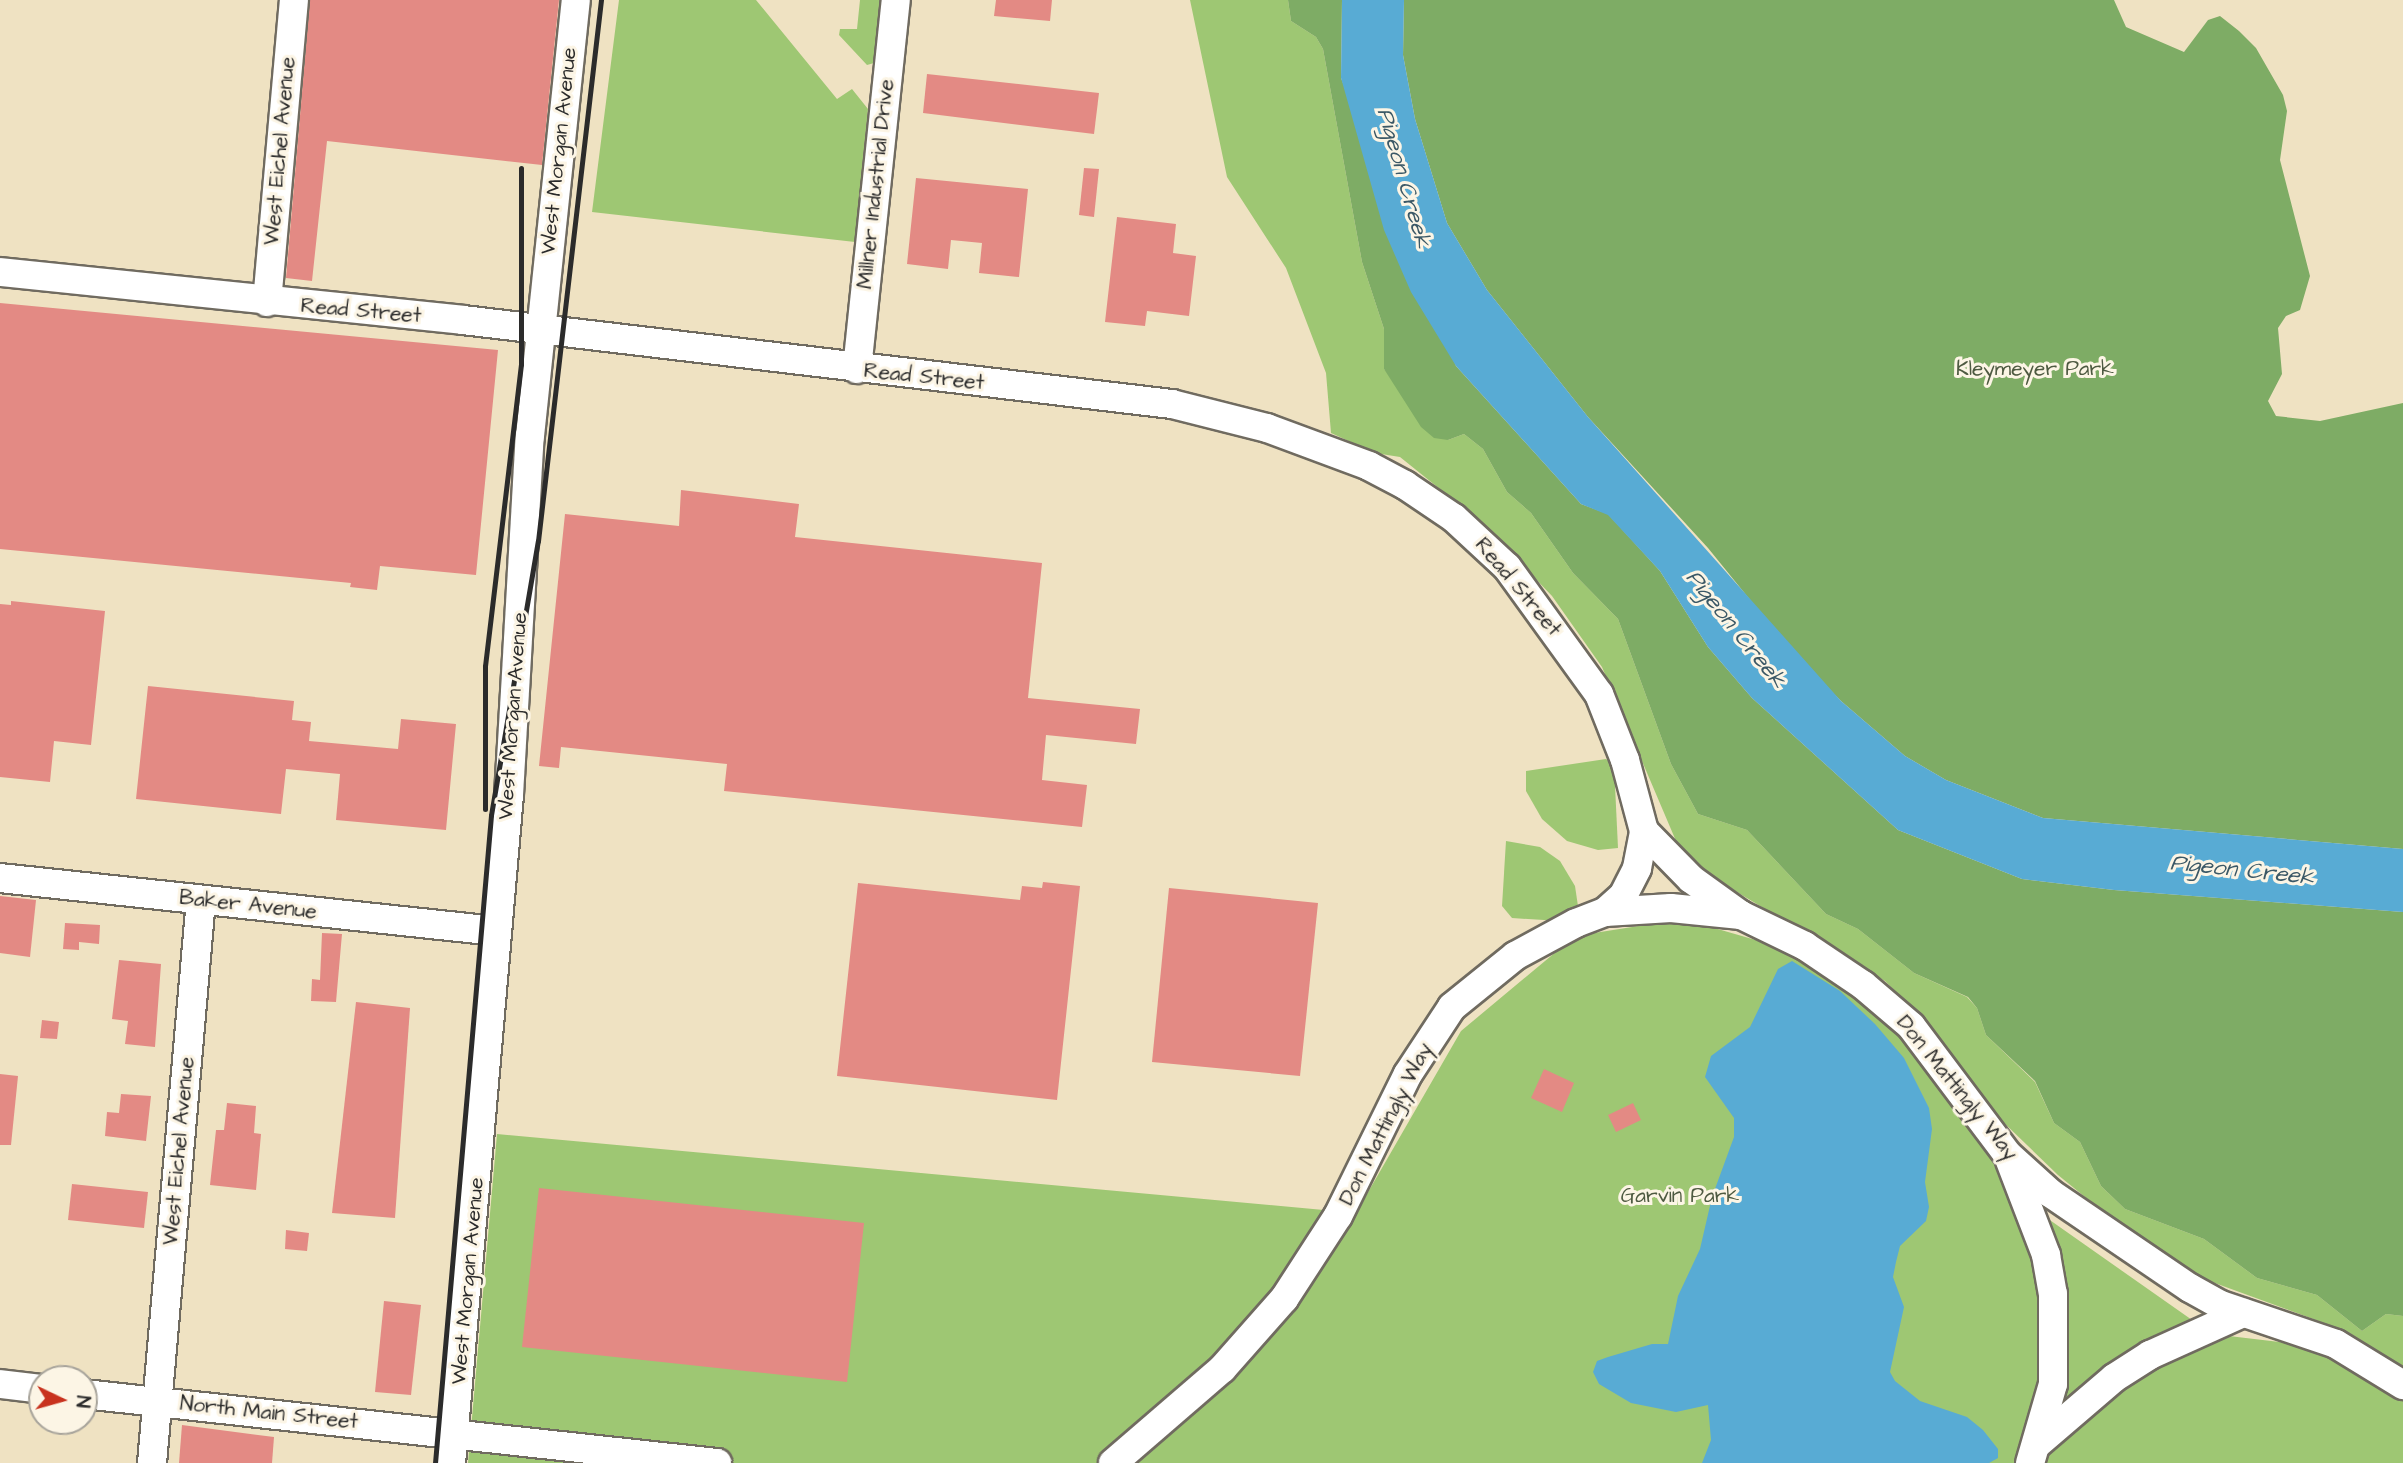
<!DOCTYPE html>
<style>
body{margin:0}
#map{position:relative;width:2403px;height:1463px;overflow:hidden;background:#efe2c2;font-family:"Architects Daughter",sans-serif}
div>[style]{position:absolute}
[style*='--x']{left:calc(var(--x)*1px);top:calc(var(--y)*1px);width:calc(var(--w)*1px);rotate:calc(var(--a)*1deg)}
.green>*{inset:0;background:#9ec773}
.forest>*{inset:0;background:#7eac65}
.water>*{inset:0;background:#58abd4}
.building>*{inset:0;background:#e38a84}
.roads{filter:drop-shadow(2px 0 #706b60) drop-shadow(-2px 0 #706b60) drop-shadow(0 2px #706b60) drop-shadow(0 -2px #706b60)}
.minor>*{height:28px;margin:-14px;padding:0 14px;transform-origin:14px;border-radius:14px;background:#fff}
.rail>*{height:5px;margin:-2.5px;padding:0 2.5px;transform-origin:2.5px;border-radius:2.5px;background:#2b2b2b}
span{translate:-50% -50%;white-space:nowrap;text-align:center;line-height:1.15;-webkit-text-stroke:6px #fcf5e5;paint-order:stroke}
.street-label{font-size:21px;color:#2b2b2b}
.park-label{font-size:21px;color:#4e5a41}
.water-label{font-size:23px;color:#3b5866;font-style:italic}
.north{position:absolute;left:28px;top:1365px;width:70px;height:70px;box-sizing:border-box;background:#fcf5e5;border:2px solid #a8a49b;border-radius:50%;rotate:95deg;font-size:19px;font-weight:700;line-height:28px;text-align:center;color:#2b2b2b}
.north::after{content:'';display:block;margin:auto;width:24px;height:32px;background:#c8321e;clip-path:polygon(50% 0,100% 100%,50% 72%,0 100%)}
</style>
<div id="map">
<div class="green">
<i style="clip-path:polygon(619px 0,756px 0,837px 99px,852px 89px,868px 109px,855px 242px,592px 212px)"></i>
<i style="clip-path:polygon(860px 0,880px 0,874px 63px,867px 65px,839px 35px,840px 29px,857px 29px)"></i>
<i style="clip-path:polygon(1190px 0,1288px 0,1291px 21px,1316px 37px,1323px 49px,1362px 262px,1384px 329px,1384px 369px,1448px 440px,1464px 434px,1483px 449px,1507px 492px,1531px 513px,1573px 573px,1618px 619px,1671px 764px,1698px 814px,1747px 830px,1826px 914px,1858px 929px,1914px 973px,1967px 997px,1977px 1008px,1986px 1035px,2035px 1082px,2054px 1123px,2080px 1142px,2101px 1186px,2125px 1209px,2204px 1239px,2257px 1278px,2317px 1295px,2362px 1331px,2386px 1314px,2403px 1316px,2403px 1366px,2324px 1323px,2171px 1267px,2058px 1175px,2000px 1119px,1926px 1023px,1885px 981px,1702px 871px,1676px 841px,1602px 667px,1552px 596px,1481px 522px,1400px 457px,1375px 453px,1331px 433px,1326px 373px,1286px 268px,1227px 177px)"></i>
<i style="clip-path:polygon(1606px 759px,1614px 765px,1618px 848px,1598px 850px,1567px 841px,1542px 819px,1526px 791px,1526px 771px)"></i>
<i style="clip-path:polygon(1506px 841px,1540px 847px,1560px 861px,1575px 886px,1579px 913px,1560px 921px,1512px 918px,1502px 906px)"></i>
<i style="clip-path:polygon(1683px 919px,1804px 954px,1882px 1014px,1953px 1091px,2024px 1202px,2212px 1334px,2312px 1346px,2403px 1397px,2403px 1463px,468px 1463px,497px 1134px,1356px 1213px,1461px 1031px,1575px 936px)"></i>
</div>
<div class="forest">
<i style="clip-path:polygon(1288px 0,1342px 0,1341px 78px,1456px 366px,1581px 504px,1608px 514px,1660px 571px,1708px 647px,1752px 698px,1898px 830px,2022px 879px,2114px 890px,2403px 912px,2403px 1316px,2386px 1314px,2362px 1331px,2317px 1295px,2257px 1278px,2204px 1239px,2125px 1209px,2101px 1186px,2080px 1142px,2054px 1123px,2035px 1081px,1986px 1035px,1977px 1008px,1968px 997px,1914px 973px,1858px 929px,1826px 914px,1747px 830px,1698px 814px,1671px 764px,1618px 619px,1573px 573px,1531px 513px,1507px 492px,1483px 449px,1464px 434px,1448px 440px,1434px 438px,1421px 427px,1384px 369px,1384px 329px,1362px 262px,1323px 49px,1316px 37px,1291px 21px)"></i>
<i style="clip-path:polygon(1404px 0,2114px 0,2126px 27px,2184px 52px,2208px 20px,2220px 16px,2239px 31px,2256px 48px,2283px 95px,2287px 111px,2280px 160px,2310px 276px,2300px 310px,2286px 316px,2278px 328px,2282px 374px,2268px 401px,2276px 416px,2320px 421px,2403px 403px,2403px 849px,2043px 818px,1946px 780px,1905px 756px,1841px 701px,1785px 643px,1708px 548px,1588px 417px,1487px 290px,1447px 223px,1415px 119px,1403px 55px)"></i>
</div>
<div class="water">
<i style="clip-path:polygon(1342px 0,1404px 0,1403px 55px,1415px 119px,1447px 223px,1487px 290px,1588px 417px,1841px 701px,1905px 756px,1946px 780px,2043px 818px,2403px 849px,2403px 912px,2114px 890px,2022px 879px,1898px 830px,1752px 698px,1708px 647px,1660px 571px,1608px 515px,1581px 504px,1456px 366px,1411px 292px,1384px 230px,1341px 78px)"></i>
<i style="clip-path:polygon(1792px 961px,1840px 991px,1875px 1024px,1904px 1058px,1929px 1108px,1932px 1129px,1925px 1182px,1929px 1207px,1926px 1221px,1900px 1246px,1896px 1262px,1893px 1277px,1904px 1307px,1890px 1372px,1895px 1381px,1920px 1401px,1967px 1417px,1983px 1430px,1998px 1449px,1998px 1458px,1989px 1463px,1702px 1463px,1711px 1440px,1708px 1405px,1676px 1412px,1631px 1403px,1599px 1384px,1593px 1372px,1597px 1361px,1608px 1357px,1652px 1344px,1668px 1344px,1678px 1296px,1700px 1249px,1712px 1197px,1734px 1137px,1734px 1118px,1705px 1077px,1711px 1056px,1750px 1027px,1778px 969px)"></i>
</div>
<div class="building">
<i style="clip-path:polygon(310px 0,559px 0,542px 165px,327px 141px,312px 281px,286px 278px)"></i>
<i style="clip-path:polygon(996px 0,1052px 0,1050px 21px,994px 16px)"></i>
<i style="clip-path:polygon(927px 74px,1099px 93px,1094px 134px,923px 113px)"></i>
<i style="clip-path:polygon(1084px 168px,1099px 169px,1094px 217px,1079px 215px)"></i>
<i style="clip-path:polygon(916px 178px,1028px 189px,1019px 277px,979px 273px,982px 243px,951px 240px,948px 269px,907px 264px)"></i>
<i style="clip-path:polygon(1117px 217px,1176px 224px,1173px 253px,1196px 256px,1189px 316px,1147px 311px,1145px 326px,1105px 322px)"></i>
<i style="clip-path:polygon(0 303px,498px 350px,476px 575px,380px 566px,377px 590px,350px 587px,351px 583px,0 549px)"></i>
<i style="clip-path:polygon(681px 490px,799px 504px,795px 537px,1042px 563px,1028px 698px,1140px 709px,1136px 744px,1046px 735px,1042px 780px,1087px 785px,1082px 827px,724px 791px,727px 764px,561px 747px,559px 768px,539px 766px,565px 514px,679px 526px)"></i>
<i style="clip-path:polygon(11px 601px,105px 611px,91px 745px,54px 741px,50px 782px,0 777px,0 604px,11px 605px)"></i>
<i style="clip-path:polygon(148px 686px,294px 701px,292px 720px,311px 722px,309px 741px,398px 749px,401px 719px,456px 724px,446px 830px,336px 820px,340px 774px,286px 769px,281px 814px,136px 799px)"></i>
<i style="clip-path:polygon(1043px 882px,1080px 886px,1057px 1100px,837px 1076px,858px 883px,1020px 900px,1022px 886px,1042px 888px)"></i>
<i style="clip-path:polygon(1169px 888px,1318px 903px,1300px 1076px,1152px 1062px)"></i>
<i style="clip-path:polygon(0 896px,36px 900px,30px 957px,0 953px)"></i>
<i style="clip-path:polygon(65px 923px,100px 925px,99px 944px,79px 942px,79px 950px,63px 949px)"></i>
<i style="clip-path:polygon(322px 933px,342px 934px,336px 1002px,311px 1001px,312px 979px,320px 980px)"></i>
<i style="clip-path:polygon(119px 960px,161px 964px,155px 1047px,125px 1044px,128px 1021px,112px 1019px)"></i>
<i style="clip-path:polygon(356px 1002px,410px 1008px,395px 1218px,332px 1213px)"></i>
<i style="clip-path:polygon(42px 1020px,59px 1022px,57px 1039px,40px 1038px)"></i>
<i style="clip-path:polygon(1544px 1069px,1574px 1083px,1562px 1112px,1531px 1098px)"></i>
<i style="clip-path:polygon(0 1074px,18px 1076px,11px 1145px,0 1145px)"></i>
<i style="clip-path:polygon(121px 1094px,151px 1096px,146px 1141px,105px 1136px,107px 1112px,119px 1113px)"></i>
<i style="clip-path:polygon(227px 1103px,256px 1106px,254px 1133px,261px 1134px,256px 1190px,210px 1185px,216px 1130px,224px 1130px)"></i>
<i style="clip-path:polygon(1633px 1103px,1641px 1120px,1616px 1132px,1608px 1115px)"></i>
<i style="clip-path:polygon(72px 1184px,148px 1192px,144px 1228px,68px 1220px)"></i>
<i style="clip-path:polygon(539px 1188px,864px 1223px,847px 1382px,522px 1347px)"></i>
<i style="clip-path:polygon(286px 1230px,309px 1233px,307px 1251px,285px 1249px)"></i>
<i style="clip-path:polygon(384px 1301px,421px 1305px,411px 1395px,375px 1392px)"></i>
<i style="clip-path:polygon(182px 1425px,274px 1437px,272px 1463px,179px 1463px)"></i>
</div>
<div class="roads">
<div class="minor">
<i style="--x:0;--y:272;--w:465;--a:5.9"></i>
<i style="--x:463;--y:320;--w:714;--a:6.76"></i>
<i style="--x:1172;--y:404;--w:98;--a:14.2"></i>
<i style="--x:1267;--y:428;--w:109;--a:20.4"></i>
<i style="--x:1369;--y:466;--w:41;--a:27.8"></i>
<i style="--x:1405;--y:485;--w:59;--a:34"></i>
<i style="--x:1454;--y:518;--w:72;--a:42.8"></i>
<i style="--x:1507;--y:567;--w:157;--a:54.1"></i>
<i style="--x:1599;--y:694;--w:71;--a:68.5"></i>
<i style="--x:1625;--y:760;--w:73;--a:75"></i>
<i style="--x:1644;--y:831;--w:67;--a:45.6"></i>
<i style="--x:1691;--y:879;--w:62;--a:35.8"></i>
<i style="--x:267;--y:302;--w:303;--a:-84.9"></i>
<i style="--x:857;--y:369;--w:371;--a:-84"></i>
<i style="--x:0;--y:878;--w:498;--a:6.1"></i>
<i style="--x:1605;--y:912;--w:24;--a:-42"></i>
<i style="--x:1623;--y:896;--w:31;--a:-63"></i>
<i style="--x:1637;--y:868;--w:38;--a:-79"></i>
<i style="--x:2010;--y:1161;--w:101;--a:69"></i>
<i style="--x:2046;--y:1255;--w:40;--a:80"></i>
<i style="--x:2053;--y:1294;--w:90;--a:90"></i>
<i style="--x:2053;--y:1384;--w:82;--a:106.2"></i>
<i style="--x:0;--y:1384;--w:42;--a:6.8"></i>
<i style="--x:84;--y:1394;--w:637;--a:6.22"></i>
<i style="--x:2037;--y:1444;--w:101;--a:-40.6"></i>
<i style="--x:2114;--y:1378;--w:43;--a:-32.6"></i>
<i style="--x:2150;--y:1355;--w:102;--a:-24.3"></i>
<i style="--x:152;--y:1463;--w:565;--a:-85.03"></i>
<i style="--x:451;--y:1463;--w:671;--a:-85.04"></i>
<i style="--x:509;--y:795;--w:360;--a:-86.7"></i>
<i style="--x:530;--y:436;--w:438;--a:-84"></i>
<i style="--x:1113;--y:1463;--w:144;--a:-40.8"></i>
<i style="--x:1222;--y:1369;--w:94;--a:-48.5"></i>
<i style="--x:1284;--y:1299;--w:99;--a:-57"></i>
<i style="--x:1338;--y:1216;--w:158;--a:-63.8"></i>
<i style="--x:1408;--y:1074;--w:80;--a:-56.7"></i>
<i style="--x:1452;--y:1007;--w:81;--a:-39"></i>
<i style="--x:1515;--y:956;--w:69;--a:-28.4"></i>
<i style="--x:1576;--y:923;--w:31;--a:-21"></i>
<i style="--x:1605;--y:912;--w:66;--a:-3.5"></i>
<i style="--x:1671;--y:908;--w:70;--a:5.7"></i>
<i style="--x:1741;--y:915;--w:71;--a:25.8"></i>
<i style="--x:1805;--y:946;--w:70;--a:33.9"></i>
<i style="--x:1863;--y:985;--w:63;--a:40.5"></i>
<i style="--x:1911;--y:1026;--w:161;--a:53.1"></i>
<i style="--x:2008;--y:1155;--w:57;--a:42.1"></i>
<i style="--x:2050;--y:1193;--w:169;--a:34.2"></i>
<i style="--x:2190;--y:1288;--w:35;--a:29"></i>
<i style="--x:2221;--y:1305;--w:121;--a:18.7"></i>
<i style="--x:2336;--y:1344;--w:79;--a:31.5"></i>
</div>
</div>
<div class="rail">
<i style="--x:485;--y:809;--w:143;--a:-90"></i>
<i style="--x:485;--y:666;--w:304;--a:-83.2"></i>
<i style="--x:521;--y:364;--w:196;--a:-90"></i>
<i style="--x:435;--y:1463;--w:650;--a:-85.06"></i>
<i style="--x:491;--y:815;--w:278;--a:-80.3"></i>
<i style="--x:538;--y:541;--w:545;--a:-83.36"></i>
</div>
<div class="street-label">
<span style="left:280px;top:151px;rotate:-85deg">West Eichel Avenue</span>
<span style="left:559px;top:151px;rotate:-84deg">West Morgan Avenue</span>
<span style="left:876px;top:184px;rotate:-84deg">Millner Industrial Drive</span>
<span style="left:361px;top:311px;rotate:5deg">Read Street</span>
<span style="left:924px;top:377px;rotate:6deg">Read Street</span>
<span style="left:1518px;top:587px;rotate:50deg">Read Street</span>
<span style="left:513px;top:716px;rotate:-86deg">West Morgan Avenue</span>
<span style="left:248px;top:905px;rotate:6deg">Baker Avenue</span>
<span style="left:1957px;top:1088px;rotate:51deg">Don Mattingly Way</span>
<span style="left:1386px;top:1124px;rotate:-63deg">Don Mattingly Way</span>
<span style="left:179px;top:1151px;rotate:-85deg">West Eichel Avenue</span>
<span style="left:468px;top:1281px;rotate:-85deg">West Morgan Avenue</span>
<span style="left:269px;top:1413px;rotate:6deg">North Main Street</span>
</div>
<div class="park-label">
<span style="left:2035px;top:369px">Kleymeyer Park</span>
<span style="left:1680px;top:1196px">Garvin Park</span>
</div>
<div class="water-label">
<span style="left:1404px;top:178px;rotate:74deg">Pigeon Creek</span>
<span style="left:1736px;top:629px;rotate:51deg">Pigeon Creek</span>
<span style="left:2242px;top:870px;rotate:6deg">Pigeon Creek</span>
</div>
<div class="north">N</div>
</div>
